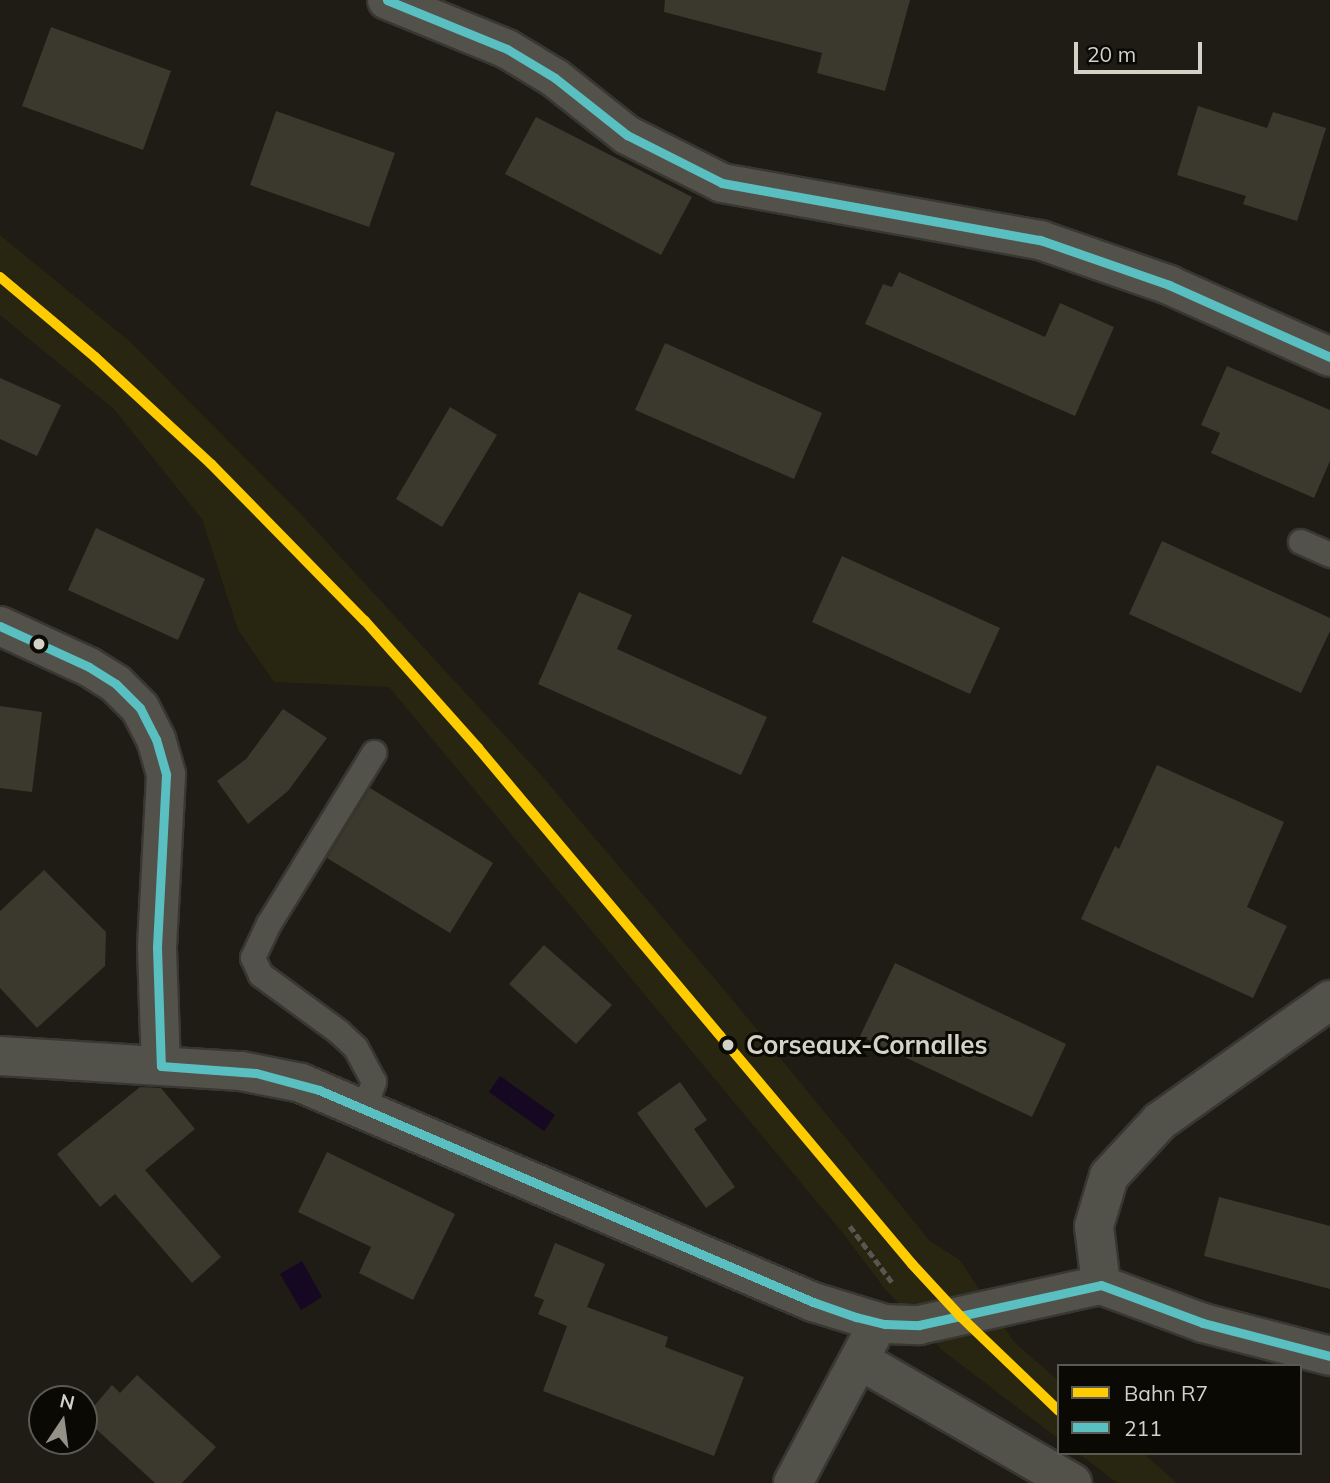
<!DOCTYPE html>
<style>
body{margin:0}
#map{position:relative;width:1330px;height:1483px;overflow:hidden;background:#1e1c14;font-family:Mulish,sans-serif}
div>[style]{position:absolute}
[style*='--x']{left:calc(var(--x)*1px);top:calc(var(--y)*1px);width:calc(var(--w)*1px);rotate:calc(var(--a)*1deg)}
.built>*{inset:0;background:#282510}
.water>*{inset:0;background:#160822}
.building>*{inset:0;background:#3b392d}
.path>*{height:4.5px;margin-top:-2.25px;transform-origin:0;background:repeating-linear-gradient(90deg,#575650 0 7px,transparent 0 10.5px)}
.roads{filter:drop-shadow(2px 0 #393731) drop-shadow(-2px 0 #393731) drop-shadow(0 2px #393731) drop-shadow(0 -2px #393731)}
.service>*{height:24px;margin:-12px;padding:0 12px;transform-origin:12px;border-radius:12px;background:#52514a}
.minor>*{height:38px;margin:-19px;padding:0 19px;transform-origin:19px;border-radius:19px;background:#52514a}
.bus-1>*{height:9px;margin:-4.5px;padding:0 4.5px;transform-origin:4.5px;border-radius:4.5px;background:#5abfc0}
.rail-1>*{height:10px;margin:-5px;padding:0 5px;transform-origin:5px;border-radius:5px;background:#fecc00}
.dots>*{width:19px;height:19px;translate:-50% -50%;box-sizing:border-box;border:4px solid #0a0904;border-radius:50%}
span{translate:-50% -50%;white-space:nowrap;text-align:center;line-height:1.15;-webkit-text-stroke:6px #0a0904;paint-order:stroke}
.stop-label{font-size:26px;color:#d3d2c7;font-weight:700}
.left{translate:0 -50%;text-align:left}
.legend{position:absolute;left:1057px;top:1364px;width:245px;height:91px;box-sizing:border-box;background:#0a0904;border:2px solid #5a5952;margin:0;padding:9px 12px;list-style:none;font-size:21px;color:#d3d2c7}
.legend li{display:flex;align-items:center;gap:14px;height:35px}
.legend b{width:35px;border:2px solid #5a5952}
.north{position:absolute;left:28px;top:1385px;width:70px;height:70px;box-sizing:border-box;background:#0a0904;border:2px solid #5a5952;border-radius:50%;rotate:13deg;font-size:19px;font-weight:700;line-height:28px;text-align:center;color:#d3d2c7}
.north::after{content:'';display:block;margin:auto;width:24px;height:32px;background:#949288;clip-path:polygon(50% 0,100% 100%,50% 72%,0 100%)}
.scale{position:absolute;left:1074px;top:42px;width:128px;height:32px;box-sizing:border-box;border:4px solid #d3d2c7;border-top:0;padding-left:9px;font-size:21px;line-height:24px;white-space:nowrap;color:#d3d2c7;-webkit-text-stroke:5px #0a0904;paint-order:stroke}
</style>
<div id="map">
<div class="built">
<i style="clip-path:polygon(0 235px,128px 340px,299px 512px,542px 776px,731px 998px,930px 1241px,960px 1260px,1014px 1342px,1059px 1381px,1059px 1439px,943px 1351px,885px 1289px,842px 1232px,389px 687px,274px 682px,238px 630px,202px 519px,114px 409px,0 315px)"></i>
<i style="clip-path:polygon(1078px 1453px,1143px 1453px,1177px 1483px,1117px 1483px)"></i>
</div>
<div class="water">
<i style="clip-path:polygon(500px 1076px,555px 1115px,544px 1131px,489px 1092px)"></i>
<i style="clip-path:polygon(302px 1261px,322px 1297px,301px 1310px,280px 1274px)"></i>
</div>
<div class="building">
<i style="clip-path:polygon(665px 0,910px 0,885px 91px,817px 73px,822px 53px,664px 12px)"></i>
<i style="clip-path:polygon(51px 27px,171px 71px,143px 150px,22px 106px)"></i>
<i style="clip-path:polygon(1198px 106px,1267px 128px,1273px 112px,1326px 128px,1297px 221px,1243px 204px,1246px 196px,1177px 175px)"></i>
<i style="clip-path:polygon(276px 111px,395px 153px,369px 227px,250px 185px)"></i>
<i style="clip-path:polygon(536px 117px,692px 197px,661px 255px,505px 174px)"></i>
<i style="clip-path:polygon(899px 272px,1045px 337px,1060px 303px,1114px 327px,1075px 416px,865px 324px,883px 284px,892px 287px)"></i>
<i style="clip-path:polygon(665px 343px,822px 413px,794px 479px,635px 410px)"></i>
<i style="clip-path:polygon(1227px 366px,1330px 410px,1330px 461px,1314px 498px,1211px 453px,1220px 433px,1201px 425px)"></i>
<i style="clip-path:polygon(0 378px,61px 405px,37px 456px,0 439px)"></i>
<i style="clip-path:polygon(450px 407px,497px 435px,442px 527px,396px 499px)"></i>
<i style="clip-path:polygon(96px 528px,205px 579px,178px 640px,68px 590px)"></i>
<i style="clip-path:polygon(1162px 541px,1330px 618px,1330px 631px,1301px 693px,1129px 614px)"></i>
<i style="clip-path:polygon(842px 556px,1000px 628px,970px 694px,812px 622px)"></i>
<i style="clip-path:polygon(579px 592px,632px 615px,617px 649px,767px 717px,741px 775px,538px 684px)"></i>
<i style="clip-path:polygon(0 706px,42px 712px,32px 792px,0 788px)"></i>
<i style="clip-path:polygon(283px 709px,327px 738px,288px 791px,248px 824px,217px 781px,246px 759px)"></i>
<i style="clip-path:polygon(1157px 765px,1284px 822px,1247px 907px,1287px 926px,1253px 998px,1081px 919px,1115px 846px,1119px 849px)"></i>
<i style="clip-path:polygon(370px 788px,493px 863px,450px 933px,327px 858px)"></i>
<i style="clip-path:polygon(44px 870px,106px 932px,105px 966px,37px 1028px,0 988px,0 911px)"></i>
<i style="clip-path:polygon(544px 945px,612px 1005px,576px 1044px,509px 984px)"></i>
<i style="clip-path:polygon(895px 963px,1066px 1044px,1032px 1117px,860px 1036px)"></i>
<i style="clip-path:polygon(680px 1082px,707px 1120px,694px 1129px,735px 1187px,706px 1208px,637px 1113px)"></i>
<i style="clip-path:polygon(140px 1087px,161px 1088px,195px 1129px,145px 1170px,221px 1257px,192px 1283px,115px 1194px,100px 1207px,57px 1154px)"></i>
<i style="clip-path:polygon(327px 1152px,455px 1214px,413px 1300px,359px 1273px,371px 1247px,298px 1212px)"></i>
<i style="clip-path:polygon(1219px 1197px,1330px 1226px,1330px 1289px,1204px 1256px)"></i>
<i style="clip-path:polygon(555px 1243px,605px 1264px,587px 1307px,668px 1337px,665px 1347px,744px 1377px,714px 1456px,543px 1391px,567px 1326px,538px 1314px,544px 1300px,534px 1296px)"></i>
<i style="clip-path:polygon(137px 1375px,216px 1447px,182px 1483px,155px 1483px,84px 1418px,112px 1385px,120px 1393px)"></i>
</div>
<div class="path">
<i style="--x:850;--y:1226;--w:70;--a:53.1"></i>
</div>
<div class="roads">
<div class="service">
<i style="--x:1301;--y:542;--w:32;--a:24"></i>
<i style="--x:365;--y:1108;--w:28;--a:-71"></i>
<i style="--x:374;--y:1082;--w:38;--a:-118"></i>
<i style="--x:356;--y:1048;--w:23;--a:-137"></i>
<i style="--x:339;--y:1032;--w:97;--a:-143.8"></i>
<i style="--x:261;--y:975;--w:19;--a:-115"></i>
<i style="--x:253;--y:958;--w:38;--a:-65"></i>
<i style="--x:269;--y:924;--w:201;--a:-58.4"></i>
</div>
<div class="minor">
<i style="--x:387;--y:0;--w:130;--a:22.2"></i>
<i style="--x:507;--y:49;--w:56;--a:31.1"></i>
<i style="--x:555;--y:78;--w:92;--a:38.4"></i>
<i style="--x:627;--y:135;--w:106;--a:26.8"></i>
<i style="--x:722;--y:183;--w:323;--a:10.2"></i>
<i style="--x:1040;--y:240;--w:137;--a:19.2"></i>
<i style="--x:1169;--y:285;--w:176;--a:24.1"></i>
<i style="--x:0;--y:626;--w:98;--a:24.7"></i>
<i style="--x:89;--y:667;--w:32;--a:32"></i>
<i style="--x:116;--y:684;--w:34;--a:45"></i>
<i style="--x:140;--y:708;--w:35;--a:63"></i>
<i style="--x:156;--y:739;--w:37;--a:74"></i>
<i style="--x:166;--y:775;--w:173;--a:93"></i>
<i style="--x:157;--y:948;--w:118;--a:88.1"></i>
<i style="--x:0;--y:1056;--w:241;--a:3.6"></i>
<i style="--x:241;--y:1071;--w:61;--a:11.3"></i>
<i style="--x:301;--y:1083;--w:557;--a:23.16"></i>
<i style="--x:813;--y:1302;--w:75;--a:17"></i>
<i style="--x:885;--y:1324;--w:34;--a:2"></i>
<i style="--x:919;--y:1325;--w:186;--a:-12.4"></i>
<i style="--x:1101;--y:1285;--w:59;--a:-96.8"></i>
<i style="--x:1094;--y:1226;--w:52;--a:-73.3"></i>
<i style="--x:1109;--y:1176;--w:75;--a:-47.2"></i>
<i style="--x:1160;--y:1121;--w:209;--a:-35.4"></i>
<i style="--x:1101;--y:1285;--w:109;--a:20.4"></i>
<i style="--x:1203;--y:1323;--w:131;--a:14.6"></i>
<i style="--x:861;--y:1361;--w:244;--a:30"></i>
<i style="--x:793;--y:1483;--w:166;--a:-61.9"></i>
</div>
</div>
<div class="bus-1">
<i style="--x:387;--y:0;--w:130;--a:22.2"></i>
<i style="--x:507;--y:49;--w:56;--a:31.1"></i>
<i style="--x:555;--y:78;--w:92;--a:38.4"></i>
<i style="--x:627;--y:135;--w:106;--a:26.8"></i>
<i style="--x:722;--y:183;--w:323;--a:10.2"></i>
<i style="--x:1040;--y:240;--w:137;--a:19.2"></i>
<i style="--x:1169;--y:285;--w:176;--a:24.1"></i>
<i style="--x:0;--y:626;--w:98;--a:24.7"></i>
<i style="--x:89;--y:667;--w:32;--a:32"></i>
<i style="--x:116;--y:684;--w:34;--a:45"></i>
<i style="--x:140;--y:708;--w:35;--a:63"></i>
<i style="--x:156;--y:739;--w:37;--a:74"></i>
<i style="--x:166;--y:775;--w:173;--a:93"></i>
<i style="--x:157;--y:948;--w:118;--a:88.1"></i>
<i style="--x:161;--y:1066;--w:95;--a:4.2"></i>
<i style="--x:256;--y:1073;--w:65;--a:15.1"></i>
<i style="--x:319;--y:1090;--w:538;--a:23.23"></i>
<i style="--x:813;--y:1302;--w:46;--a:19.2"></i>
<i style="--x:856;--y:1317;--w:30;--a:14"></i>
<i style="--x:885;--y:1324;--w:34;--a:2"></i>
<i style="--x:919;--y:1325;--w:186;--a:-12.4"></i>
<i style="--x:1101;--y:1285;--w:109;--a:20.4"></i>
<i style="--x:1203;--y:1323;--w:131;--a:14.6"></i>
</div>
<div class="rail-1">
<i style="--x:0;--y:277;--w:124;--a:40.1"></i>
<i style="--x:95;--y:357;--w:158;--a:42.7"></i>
<i style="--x:211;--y:464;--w:220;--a:45.6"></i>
<i style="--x:365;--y:621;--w:170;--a:48.3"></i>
<i style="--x:478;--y:748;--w:674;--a:49.93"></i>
<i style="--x:912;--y:1264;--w:72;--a:47.2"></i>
<i style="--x:961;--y:1317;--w:136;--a:43.8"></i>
</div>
<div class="dots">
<i style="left:39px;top:644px;background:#d3d2c7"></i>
<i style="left:728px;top:1045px;background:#d3d2c7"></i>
</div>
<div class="stop-label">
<span class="left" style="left:746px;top:1045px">Corseaux-Cornalles</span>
</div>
<ul class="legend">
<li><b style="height:9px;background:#fecc00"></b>Bahn R7</li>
<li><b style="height:9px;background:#5abfc0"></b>211</li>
</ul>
<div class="north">N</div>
<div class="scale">20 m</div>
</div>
